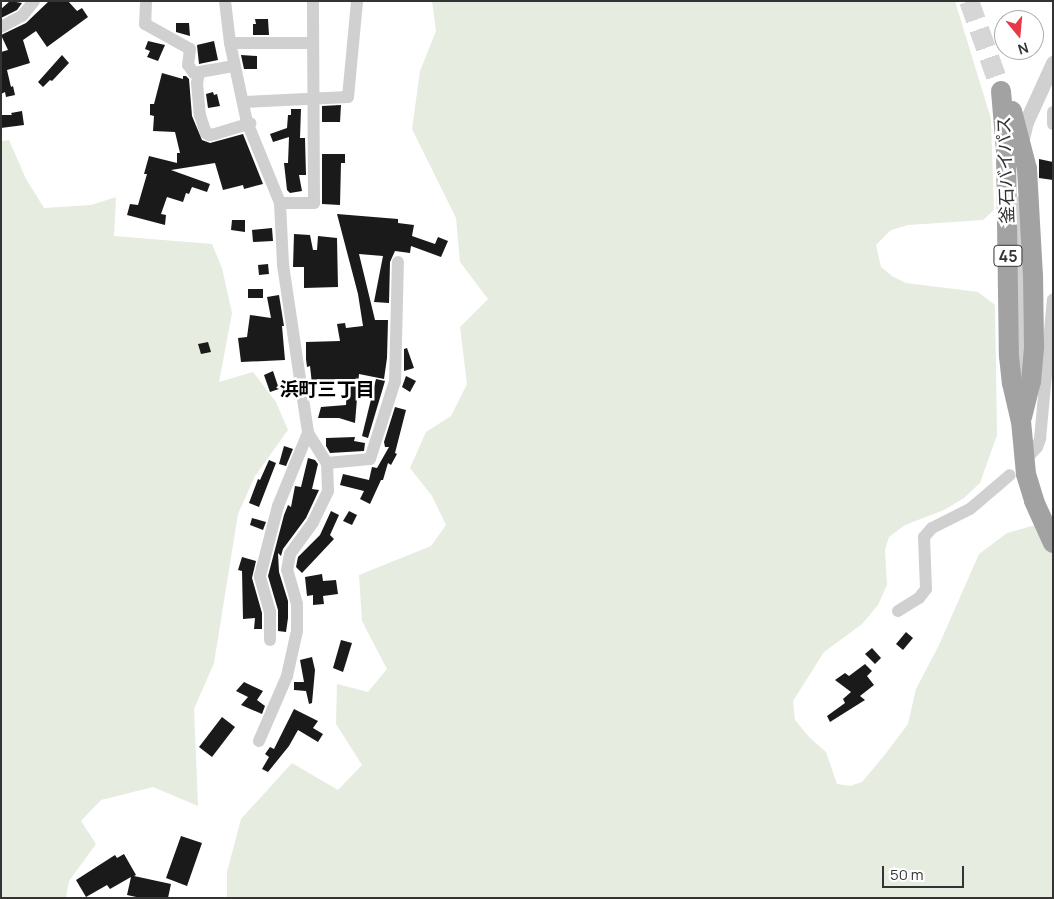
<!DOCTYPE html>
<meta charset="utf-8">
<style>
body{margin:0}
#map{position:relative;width:1054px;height:899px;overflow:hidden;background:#fff;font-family:Manrope,"Noto Sans JP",sans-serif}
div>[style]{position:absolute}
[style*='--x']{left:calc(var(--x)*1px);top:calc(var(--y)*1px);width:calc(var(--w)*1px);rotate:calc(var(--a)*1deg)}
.green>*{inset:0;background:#e6ecdf}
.building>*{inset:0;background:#1a1a1a}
.trunk-tunnel>*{height:20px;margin-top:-10px;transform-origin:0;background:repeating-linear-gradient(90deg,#d6d6d6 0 20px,transparent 0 30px)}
.minor>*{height:12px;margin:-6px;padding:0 6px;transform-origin:6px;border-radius:6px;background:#d0d0d0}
.tertiary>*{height:15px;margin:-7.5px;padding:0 7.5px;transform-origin:7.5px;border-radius:7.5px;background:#d0d0d0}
.trunk>*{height:20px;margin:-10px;padding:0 10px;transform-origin:10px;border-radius:10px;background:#a2a2a2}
.trunk-bridge>*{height:20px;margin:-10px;padding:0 10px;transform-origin:10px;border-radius:10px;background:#a2a2a2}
span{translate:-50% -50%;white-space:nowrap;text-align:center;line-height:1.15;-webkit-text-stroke:5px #fff;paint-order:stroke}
.shield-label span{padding:1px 4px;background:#fff;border:1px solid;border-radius:4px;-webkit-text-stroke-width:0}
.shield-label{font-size:16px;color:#333;font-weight:700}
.street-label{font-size:18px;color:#333}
.neighbourhood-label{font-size:19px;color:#000;font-weight:700}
.frame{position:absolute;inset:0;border:2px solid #333;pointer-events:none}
.north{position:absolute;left:994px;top:10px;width:50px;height:50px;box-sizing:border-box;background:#fff;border:1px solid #adadad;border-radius:50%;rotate:163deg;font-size:14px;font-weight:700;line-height:20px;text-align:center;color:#333}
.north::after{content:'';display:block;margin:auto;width:18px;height:22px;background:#e63946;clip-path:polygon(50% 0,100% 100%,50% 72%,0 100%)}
.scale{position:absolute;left:882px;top:866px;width:82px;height:22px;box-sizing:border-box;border:2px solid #333;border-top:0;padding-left:6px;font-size:15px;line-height:18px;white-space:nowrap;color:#333;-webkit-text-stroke:4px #fff;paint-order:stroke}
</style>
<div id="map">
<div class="green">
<i style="clip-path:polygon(432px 1px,955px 1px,991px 119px,994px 210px,983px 220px,908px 225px,891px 230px,876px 245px,881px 267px,892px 276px,906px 283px,978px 292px,995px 305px,997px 435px,980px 483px,964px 498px,944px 510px,905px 525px,889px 537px,885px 550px,887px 585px,878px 605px,862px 624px,824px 652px,793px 701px,795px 720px,809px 737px,826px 752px,837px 784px,850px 786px,862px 782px,883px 757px,908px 724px,916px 689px,939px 645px,979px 554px,1007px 533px,1053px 520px,1053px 898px,227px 898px,227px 872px,241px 819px,292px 763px,338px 790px,362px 765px,336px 724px,337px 684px,368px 692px,387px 669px,362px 621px,359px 575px,431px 546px,446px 525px,432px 496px,410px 468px,426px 432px,451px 416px,467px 384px,460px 327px,488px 299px,460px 262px,456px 218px,412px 129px,420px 71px,436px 31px)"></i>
<i style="clip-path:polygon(9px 140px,26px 179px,44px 208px,91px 205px,116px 197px,114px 236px,212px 244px,222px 268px,232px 313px,219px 382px,253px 372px,276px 402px,288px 430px,255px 476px,238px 514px,214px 663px,194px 709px,198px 806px,153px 787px,101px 800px,81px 821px,96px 844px,69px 881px,66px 898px,1px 898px,1px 141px)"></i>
</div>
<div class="building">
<i style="clip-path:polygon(10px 1px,22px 3px,17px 10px,1px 18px,1px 9px)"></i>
<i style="clip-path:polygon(49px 1px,68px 1px,77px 11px,82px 8px,88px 17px,47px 47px,36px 31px,23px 40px,30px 63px,7px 70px,11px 87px,13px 86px,15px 95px,6px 97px,5px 92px,1px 94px,1px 52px,8px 50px,1px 35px,26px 23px)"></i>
<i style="clip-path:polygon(255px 19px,268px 19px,269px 35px,253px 35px,253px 24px,256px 24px)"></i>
<i style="clip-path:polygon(176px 23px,189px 23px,190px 36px,176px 32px)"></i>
<i style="clip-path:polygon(148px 41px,165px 45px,158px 61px,147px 57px,150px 51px,145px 49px)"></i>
<i style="clip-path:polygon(214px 41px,218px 60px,199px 64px,197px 45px)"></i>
<i style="clip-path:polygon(62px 55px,69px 63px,52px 81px,50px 80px,43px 87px,38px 82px)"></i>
<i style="clip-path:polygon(241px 55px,257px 56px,257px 69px,244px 69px)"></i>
<i style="clip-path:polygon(162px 73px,183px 79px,183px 76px,186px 76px,189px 79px,192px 116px,202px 140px,210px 143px,243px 134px,263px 184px,244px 189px,243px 185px,223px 190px,215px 163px,171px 170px,210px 184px,207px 192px,192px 187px,189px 194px,186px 193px,183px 202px,167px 197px,161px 214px,166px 215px,165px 225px,127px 215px,130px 204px,138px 205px,147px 174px,144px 174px,149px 156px,177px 163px,177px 153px,180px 153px,175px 132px,153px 131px,154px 116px,150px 115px,150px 104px,154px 104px)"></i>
<i style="clip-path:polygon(213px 92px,214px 95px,217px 94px,220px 106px,208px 108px,206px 94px)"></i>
<i style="clip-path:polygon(341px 105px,340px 122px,322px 122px,322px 106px)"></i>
<i style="clip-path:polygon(291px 109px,301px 109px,300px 138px,305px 138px,306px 175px,299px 175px,302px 191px,290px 193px,287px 190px,284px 163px,288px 163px,289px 137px,273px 142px,270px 134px,287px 128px,288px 115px,291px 115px)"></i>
<i style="clip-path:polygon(22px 111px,24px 125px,1px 128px,1px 115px,12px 115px,11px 113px)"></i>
<i style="clip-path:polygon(322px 154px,345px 154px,345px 163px,341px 163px,340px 205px,322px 204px)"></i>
<i style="clip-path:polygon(1039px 159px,1053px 162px,1053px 180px,1039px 178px)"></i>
<i style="clip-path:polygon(337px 214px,398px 219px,398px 223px,414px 225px,412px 236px,435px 244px,438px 237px,448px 241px,441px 257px,411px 246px,410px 253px,395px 251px,390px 262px,389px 303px,374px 302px,383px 256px,359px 254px,375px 320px,388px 320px,387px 358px,384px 379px,359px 374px,355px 423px,339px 418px,318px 418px,321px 407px,346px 405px,347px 385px,312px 384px,310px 366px,307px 367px,306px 359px,306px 342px,340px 341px,337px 324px,345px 323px,346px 328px,363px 326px,358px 294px)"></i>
<i style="clip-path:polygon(232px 220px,245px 220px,245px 232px,231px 230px)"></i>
<i style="clip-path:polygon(272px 228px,273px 241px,253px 242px,252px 230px)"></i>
<i style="clip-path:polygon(294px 234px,310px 235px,313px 250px,317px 250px,318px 236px,337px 238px,338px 287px,304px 288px,304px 267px,293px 267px)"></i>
<i style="clip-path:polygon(268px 264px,269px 274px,259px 275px,258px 265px)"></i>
<i style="clip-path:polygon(248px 289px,263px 289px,263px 298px,248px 298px)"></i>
<i style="clip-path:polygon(279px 295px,284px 326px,282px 326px,285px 360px,241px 362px,238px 338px,247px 337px,250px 315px,271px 318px,267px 297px)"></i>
<i style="clip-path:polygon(208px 342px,211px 352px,201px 354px,198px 344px)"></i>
<i style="clip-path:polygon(407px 348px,414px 368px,404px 371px,404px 349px)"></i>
<i style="clip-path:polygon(273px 371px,279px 389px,270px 392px,264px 375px)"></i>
<i style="clip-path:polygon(406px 376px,416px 381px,410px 392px,402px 387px)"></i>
<i style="clip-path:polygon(376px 379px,385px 381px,368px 438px,362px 436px)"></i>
<i style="clip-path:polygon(395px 407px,406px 410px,395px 453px,397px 454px,391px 465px,388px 463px,383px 480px,381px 480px,370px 504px,360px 499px,364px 491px,340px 485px,343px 474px,369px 480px,372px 467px,377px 468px,389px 447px,385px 447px,384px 442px)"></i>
<i style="clip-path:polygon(355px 437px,354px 441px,365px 443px,364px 451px,330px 453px,326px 446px,326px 438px)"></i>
<i style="clip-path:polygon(284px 446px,293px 449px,286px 466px,279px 464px)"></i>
<i style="clip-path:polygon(308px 458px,315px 460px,318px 464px,312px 489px,319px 490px,306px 518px,283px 549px,281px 556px,278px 553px,279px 572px,288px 601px,288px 618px,286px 632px,278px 631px,278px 610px,268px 576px,284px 515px,288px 505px,291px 507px,295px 486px,301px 487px)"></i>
<i style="clip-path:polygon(269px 460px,276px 463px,259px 507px,249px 503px,258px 479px,260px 480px)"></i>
<i style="clip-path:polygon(331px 511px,339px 515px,330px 535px,334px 539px,302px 573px,296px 567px,298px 557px,320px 535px)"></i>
<i style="clip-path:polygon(349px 511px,357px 515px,352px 525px,343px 521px)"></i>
<i style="clip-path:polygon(252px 518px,266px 522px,263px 530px,250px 525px)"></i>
<i style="clip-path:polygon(242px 557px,256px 561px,252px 578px,262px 613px,262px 629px,254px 629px,255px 618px,243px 619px,242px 571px,238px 570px)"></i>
<i style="clip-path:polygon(322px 574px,323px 581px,336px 580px,338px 594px,323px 596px,324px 604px,313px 605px,313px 595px,307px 596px,305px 577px)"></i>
<i style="clip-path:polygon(906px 632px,913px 638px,903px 650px,896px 644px)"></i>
<i style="clip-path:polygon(341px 640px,352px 643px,343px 672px,333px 668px)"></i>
<i style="clip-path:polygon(872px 648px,881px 658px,875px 664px,865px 654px)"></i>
<i style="clip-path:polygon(312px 657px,315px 670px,312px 703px,309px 704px,306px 691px,294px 690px,294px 682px,304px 682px,300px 660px)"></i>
<i style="clip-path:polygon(865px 664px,872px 671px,867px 676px,874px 685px,860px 696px,865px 700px,830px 722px,827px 716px,845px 703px,843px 699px,851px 692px,835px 680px,845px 673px,849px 676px)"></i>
<i style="clip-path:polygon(244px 682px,263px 691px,257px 700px,265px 706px,262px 714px,241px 705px,248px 697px,236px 691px)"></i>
<i style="clip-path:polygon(294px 709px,318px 721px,313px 728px,323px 734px,318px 742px,298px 730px,289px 746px,268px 772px,262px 769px,269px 757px,265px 754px,270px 747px,274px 749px)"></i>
<i style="clip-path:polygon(222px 717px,235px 727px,212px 757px,199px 747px)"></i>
<i style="clip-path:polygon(181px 836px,202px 843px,187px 886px,166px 878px)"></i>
<i style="clip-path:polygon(124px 854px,136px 875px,134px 876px,171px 884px,168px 898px,141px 898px,127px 895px,131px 877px,110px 889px,107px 885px,86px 897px,76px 880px,115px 855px,117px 858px)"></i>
</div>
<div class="trunk-tunnel">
<i style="--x:969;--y:1;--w:83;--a:70.3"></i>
</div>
<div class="minor">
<i style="--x:146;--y:1;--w:23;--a:92"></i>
<i style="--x:145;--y:24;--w:51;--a:29.1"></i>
<i style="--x:190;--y:49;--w:16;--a:97"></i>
<i style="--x:188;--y:65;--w:10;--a:53"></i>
<i style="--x:194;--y:73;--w:41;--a:-9.9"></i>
<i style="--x:225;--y:1;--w:42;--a:83.2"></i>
<i style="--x:230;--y:43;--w:81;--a:77.9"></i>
<i style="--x:247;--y:122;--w:87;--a:67.8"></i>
<i style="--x:280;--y:203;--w:62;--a:87.2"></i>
<i style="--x:283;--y:265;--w:170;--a:81.5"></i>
<i style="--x:308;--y:433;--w:36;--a:58"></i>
<i style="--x:327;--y:463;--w:43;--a:-5.3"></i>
<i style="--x:370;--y:459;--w:82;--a:-72.2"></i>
<i style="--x:395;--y:381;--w:119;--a:-88.6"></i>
<i style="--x:1;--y:27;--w:24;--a:-28"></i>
<i style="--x:22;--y:16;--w:19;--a:-51"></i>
<i style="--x:230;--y:43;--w:83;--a:0"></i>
<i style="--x:199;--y:73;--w:10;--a:101"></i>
<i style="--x:197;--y:83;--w:32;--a:85"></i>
<i style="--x:200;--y:115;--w:19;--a:72"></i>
<i style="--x:206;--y:133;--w:4;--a:34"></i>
<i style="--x:209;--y:135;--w:6;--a:-9"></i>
<i style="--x:215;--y:134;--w:37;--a:-17"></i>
<i style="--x:243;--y:102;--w:105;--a:-2.7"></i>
<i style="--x:348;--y:97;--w:96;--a:-84.6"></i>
<i style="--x:1053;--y:112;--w:12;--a:90"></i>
<i style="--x:280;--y:203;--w:34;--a:0"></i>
<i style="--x:314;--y:203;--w:202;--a:-90.3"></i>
<i style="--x:1026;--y:459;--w:16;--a:-47"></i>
<i style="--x:1037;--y:447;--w:9;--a:-69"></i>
<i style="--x:1040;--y:439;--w:140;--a:-84.7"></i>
<i style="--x:898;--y:611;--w:25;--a:-32"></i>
<i style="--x:919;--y:598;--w:11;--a:-52"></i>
<i style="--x:926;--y:589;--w:52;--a:-92.2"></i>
<i style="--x:924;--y:537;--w:12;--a:-48"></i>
<i style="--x:932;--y:528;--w:42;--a:-26.6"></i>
<i style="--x:970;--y:509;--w:52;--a:-40.4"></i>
<i style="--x:270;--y:640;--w:28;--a:-90"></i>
<i style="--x:270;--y:612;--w:37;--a:-106"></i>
<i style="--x:260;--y:576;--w:72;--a:-75.6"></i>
<i style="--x:278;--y:506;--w:79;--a:-67.7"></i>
<i style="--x:259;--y:741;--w:71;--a:-66.7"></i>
<i style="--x:287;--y:676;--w:46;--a:-77.5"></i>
<i style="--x:297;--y:631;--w:27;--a:-90"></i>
<i style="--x:297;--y:604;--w:35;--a:-106"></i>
<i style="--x:287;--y:570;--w:16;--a:-79"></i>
<i style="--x:290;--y:554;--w:39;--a:-54"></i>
<i style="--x:313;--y:522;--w:34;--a:-64"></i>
<i style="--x:328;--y:491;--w:28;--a:-92"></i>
</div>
<div class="tertiary">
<i style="--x:1021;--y:143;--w:22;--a:-77"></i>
<i style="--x:1026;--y:122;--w:65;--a:-65.4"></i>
<i style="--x:1020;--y:203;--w:190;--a:89.7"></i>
</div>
<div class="trunk">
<i style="--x:1001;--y:91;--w:59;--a:85.2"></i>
<i style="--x:1006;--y:150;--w:206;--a:89.2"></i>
<i style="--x:1009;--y:356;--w:27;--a:84"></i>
<i style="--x:1012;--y:383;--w:39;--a:77"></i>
<i style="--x:1021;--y:421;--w:53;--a:84.6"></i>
<i style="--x:1026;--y:474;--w:28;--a:73"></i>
<i style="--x:1034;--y:501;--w:46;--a:65.7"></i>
<i style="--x:1022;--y:417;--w:36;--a:-76"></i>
<i style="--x:1031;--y:382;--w:37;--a:-85"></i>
<i style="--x:1034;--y:345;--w:70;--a:-90.8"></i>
</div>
<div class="trunk-bridge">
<i style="--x:1012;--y:111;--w:60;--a:75.5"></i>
<i style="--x:1027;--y:169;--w:106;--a:86.8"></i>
</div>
<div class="shield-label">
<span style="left:1008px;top:256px">45</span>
</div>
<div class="street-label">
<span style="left:1005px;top:170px;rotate:-92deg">釜石バイパス</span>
</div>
<div class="neighbourhood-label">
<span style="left:327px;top:390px">浜町三丁目</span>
</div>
<div class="frame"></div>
<div class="north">N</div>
<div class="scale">50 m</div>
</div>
